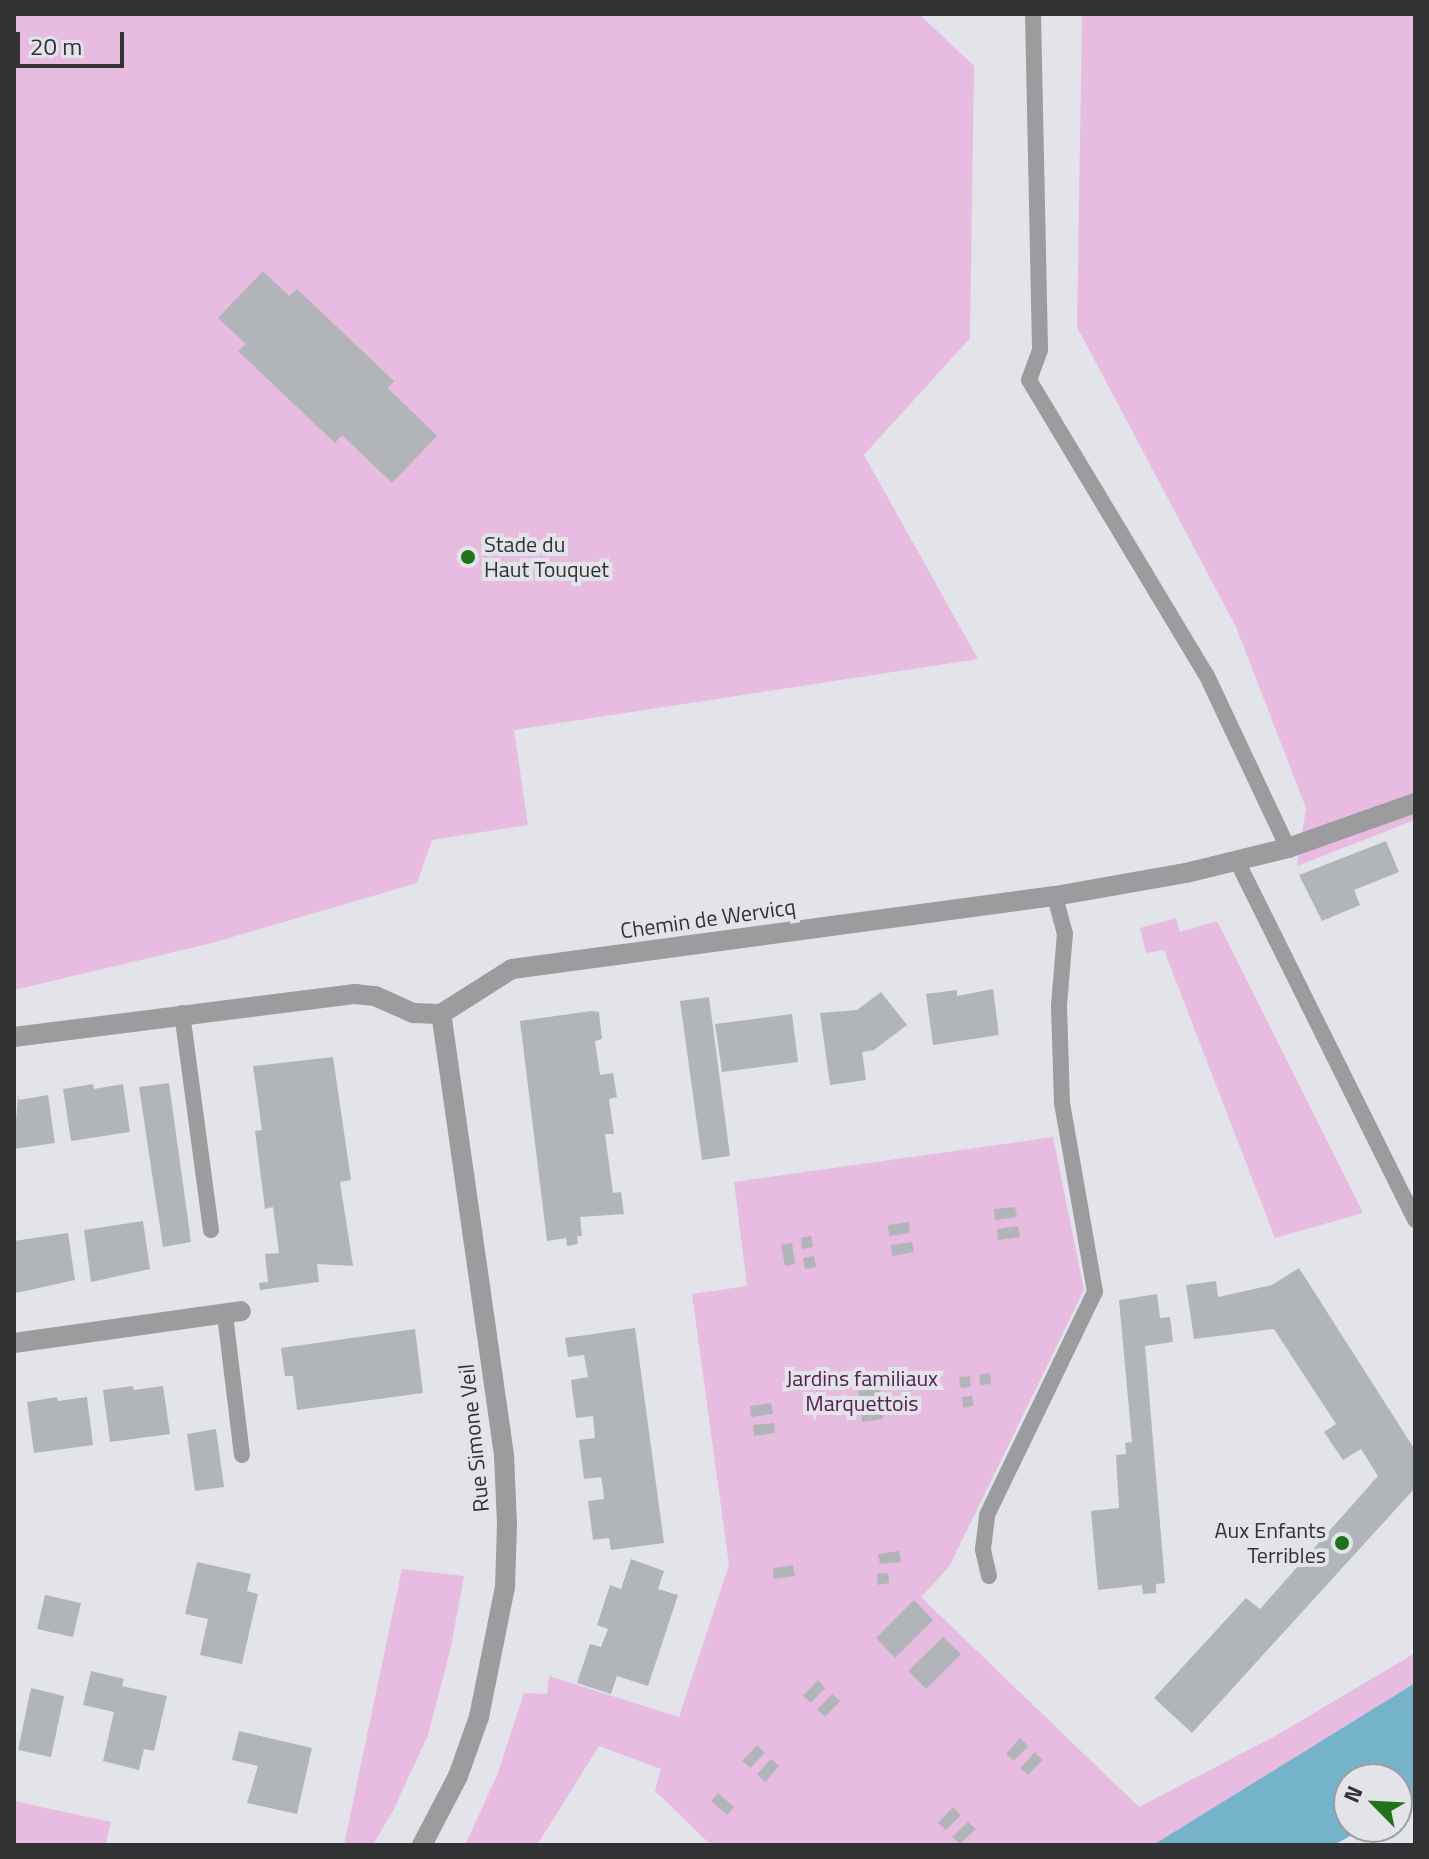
<!DOCTYPE html>
<style>
body{margin:0}
#map{position:relative;width:1429px;height:1859px;overflow:hidden;background:#e3e4ea;font-family:"Titillium Web",sans-serif}
div>[style]{position:absolute}
[style*='--x']{left:calc(var(--x)*1px);top:calc(var(--y)*1px);width:calc(var(--w)*1px);rotate:calc(var(--a)*1deg)}
.green>*{inset:0;background:#e8bbe1}
.water>*{inset:0;background:#75b3ca}
.building>*{inset:0;background:#b1b5b9}
.lane>*{height:16px;margin:-8px;padding:0 8px;transform-origin:8px;border-radius:8px;background:#9c9b9d}
.street>*{height:20px;margin:-10px;padding:0 10px;transform-origin:10px;border-radius:10px;background:#9c9b9d}
.dots>*{width:22px;height:22px;translate:-50% -50%;box-sizing:border-box;border:4px solid #e3e4ea;border-radius:50%}
span{translate:-50% -50%;white-space:nowrap;text-align:center;line-height:1.15;-webkit-text-stroke:8px #e3e4ea;paint-order:stroke}
.poi-label{font-size:22px;color:#313234}
.left{translate:0 -50%;text-align:left}
.right{translate:-100% -50%;text-align:right}
.street-label{font-size:22px;color:#313234}
.park-label{font-size:22px;color:#572252}
.frame{position:absolute;inset:0;border:16px solid #313234;pointer-events:none}
.north{position:absolute;left:1333px;top:1763px;width:80px;height:80px;box-sizing:border-box;background:#e3e4ea;border:2px solid #9c9da1;border-radius:50%;rotate:294deg;font-size:22px;font-weight:700;line-height:32px;text-align:center;color:#313234}
.north::after{content:'';display:block;margin:auto;width:28px;height:36px;background:#20731c;clip-path:polygon(50% 0,100% 100%,50% 72%,0 100%)}
.scale{position:absolute;left:16px;top:32px;width:108px;height:36px;box-sizing:border-box;border:4px solid #313234;border-top:0;padding-left:10px;font-size:24px;line-height:28px;white-space:nowrap;color:#313234;-webkit-text-stroke:6px #e3e4ea;paint-order:stroke}
</style>
<div id="map">
<div class="green">
<i style="clip-path:polygon(14px 14px,919px 14px,974px 66px,970px 338px,864px 455px,978px 659px,514px 730px,528px 825px,432px 840px,417px 883px,212px 943px,14px 990px)"></i>
<i style="clip-path:polygon(1082px 14px,1415px 14px,1415px 820px,1297px 866px,1306px 808px,1236px 627px,1077px 327px)"></i>
<i style="clip-path:polygon(1176px 918px,1180px 932px,1217px 921px,1363px 1213px,1275px 1238px,1164px 950px,1146px 953px,1140px 928px)"></i>
<i style="clip-path:polygon(1053px 1137px,1084px 1290px,949px 1567px,921px 1597px,1139px 1807px,1277px 1735px,1415px 1653px,1415px 1683px,1153px 1845px,711px 1845px,655px 1791px,661px 1769px,599px 1746px,537px 1845px,465px 1845px,498px 1773px,524px 1693px,547px 1694px,549px 1676px,679px 1717px,729px 1565px,692px 1294px,747px 1286px,734px 1182px)"></i>
<i style="clip-path:polygon(402px 1569px,464px 1576px,451px 1647px,428px 1735px,394px 1809px,373px 1845px,344px 1845px)"></i>
<i style="clip-path:polygon(14px 1801px,111px 1822px,105px 1845px,14px 1845px)"></i>
</div>
<div class="water">
<i style="clip-path:polygon(1415px 1683px,1415px 1799px,1397px 1809px,1397px 1779px,1349px 1779px,1349px 1827px,1366px 1827px,1334px 1845px,1153px 1845px)"></i>
</div>
<div class="building">
<i style="clip-path:polygon(263px 271px,289px 296px,297px 289px,394px 381px,388px 388px,437px 436px,392px 483px,342px 435px,335px 443px,238px 351px,246px 344px,218px 318px)"></i>
<i style="clip-path:polygon(1386px 841px,1399px 872px,1354px 890px,1360px 905px,1322px 921px,1299px 875px)"></i>
<i style="clip-path:polygon(993px 989px,999px 1035px,933px 1045px,926px 994px,957px 990px,957px 996px)"></i>
<i style="clip-path:polygon(881px 992px,907px 1025px,874px 1050px,862px 1052px,866px 1080px,830px 1085px,820px 1013px,857px 1010px)"></i>
<i style="clip-path:polygon(709px 997px,730px 1156px,702px 1160px,680px 1001px)"></i>
<i style="clip-path:polygon(591px 1011px,599px 1012px,602px 1039px,595px 1041px,600px 1075px,613px 1073px,617px 1097px,609px 1099px,614px 1134px,605px 1134px,613px 1193px,621px 1192px,624px 1214px,580px 1217px,582px 1236px,577px 1236px,578px 1244px,567px 1246px,566px 1238px,547px 1241px,520px 1021px)"></i>
<i style="clip-path:polygon(792px 1014px,798px 1062px,722px 1072px,715px 1024px)"></i>
<i style="clip-path:polygon(333px 1057px,351px 1180px,340px 1182px,353px 1266px,317px 1264px,319px 1282px,260px 1290px,259px 1283px,268px 1282px,265px 1254px,279px 1253px,273px 1207px,265px 1209px,255px 1131px,262px 1130px,253px 1066px)"></i>
<i style="clip-path:polygon(169px 1083px,191px 1242px,163px 1247px,139px 1087px)"></i>
<i style="clip-path:polygon(93px 1084px,94px 1089px,123px 1084px,130px 1132px,71px 1141px,63px 1089px)"></i>
<i style="clip-path:polygon(18px 1095px,19px 1100px,48px 1095px,55px 1143px,14px 1149px)"></i>
<i style="clip-path:polygon(1015px 1207px,1017px 1217px,995px 1220px,994px 1209px)"></i>
<i style="clip-path:polygon(143px 1221px,150px 1269px,91px 1282px,84px 1230px)"></i>
<i style="clip-path:polygon(909px 1222px,910px 1233px,889px 1236px,888px 1225px)"></i>
<i style="clip-path:polygon(1018px 1226px,1020px 1237px,998px 1240px,997px 1229px)"></i>
<i style="clip-path:polygon(68px 1233px,75px 1280px,16px 1293px,14px 1241px)"></i>
<i style="clip-path:polygon(811px 1236px,813px 1247px,802px 1249px,801px 1238px)"></i>
<i style="clip-path:polygon(912px 1242px,914px 1252px,892px 1256px,891px 1245px)"></i>
<i style="clip-path:polygon(792px 1243px,795px 1264px,785px 1266px,781px 1245px)"></i>
<i style="clip-path:polygon(814px 1256px,816px 1267px,805px 1269px,803px 1258px)"></i>
<i style="clip-path:polygon(1299px 1268px,1415px 1450px,1415px 1488px,1192px 1733px,1154px 1698px,1246px 1598px,1260px 1609px,1378px 1476px,1361px 1449px,1343px 1460px,1324px 1432px,1336px 1424px,1274px 1329px,1194px 1339px,1186px 1285px,1216px 1281px,1218px 1297px,1272px 1285px)"></i>
<i style="clip-path:polygon(1157px 1294px,1160px 1318px,1170px 1317px,1173px 1342px,1145px 1346px,1165px 1583px,1156px 1584px,1156px 1593px,1143px 1594px,1142px 1585px,1098px 1590px,1091px 1511px,1119px 1508px,1116px 1455px,1126px 1454px,1125px 1443px,1132px 1442px,1119px 1300px)"></i>
<i style="clip-path:polygon(635px 1328px,664px 1543px,611px 1550px,609px 1538px,593px 1540px,588px 1501px,604px 1499px,603px 1488px,601px 1477px,584px 1479px,579px 1440px,595px 1438px,593px 1416px,576px 1418px,571px 1380px,588px 1377px,584px 1355px,568px 1357px,565px 1338px)"></i>
<i style="clip-path:polygon(415px 1329px,423px 1393px,297px 1410px,293px 1376px,285px 1376px,281px 1348px)"></i>
<i style="clip-path:polygon(990px 1373px,991px 1384px,980px 1385px,979px 1375px)"></i>
<i style="clip-path:polygon(970px 1376px,971px 1387px,961px 1388px,959px 1377px)"></i>
<i style="clip-path:polygon(133px 1386px,134px 1390px,163px 1386px,170px 1434px,110px 1442px,103px 1390px)"></i>
<i style="clip-path:polygon(879px 1388px,881px 1399px,860px 1402px,858px 1391px)"></i>
<i style="clip-path:polygon(972px 1396px,974px 1406px,963px 1408px,962px 1397px)"></i>
<i style="clip-path:polygon(57px 1397px,58px 1401px,87px 1397px,93px 1445px,34px 1453px,27px 1402px)"></i>
<i style="clip-path:polygon(771px 1403px,773px 1414px,751px 1417px,750px 1406px)"></i>
<i style="clip-path:polygon(882px 1408px,883px 1419px,862px 1422px,861px 1411px)"></i>
<i style="clip-path:polygon(774px 1423px,775px 1433px,754px 1436px,753px 1425px)"></i>
<i style="clip-path:polygon(216px 1429px,224px 1487px,195px 1491px,187px 1434px)"></i>
<i style="clip-path:polygon(899px 1551px,901px 1562px,880px 1564px,878px 1554px)"></i>
<i style="clip-path:polygon(631px 1559px,664px 1571px,658px 1589px,678px 1595px,648px 1686px,617px 1676px,611px 1694px,577px 1683px,590px 1644px,601px 1647px,608px 1629px,597px 1625px,610px 1585px,621px 1589px)"></i>
<i style="clip-path:polygon(197px 1562px,251px 1574px,247px 1591px,258px 1594px,242px 1664px,200px 1655px,208px 1619px,185px 1614px)"></i>
<i style="clip-path:polygon(793px 1565px,795px 1576px,774px 1579px,773px 1568px)"></i>
<i style="clip-path:polygon(888px 1573px,889px 1583px,878px 1585px,877px 1574px)"></i>
<i style="clip-path:polygon(45px 1595px,81px 1603px,73px 1637px,37px 1629px)"></i>
<i style="clip-path:polygon(914px 1600px,933px 1620px,895px 1658px,876px 1638px)"></i>
<i style="clip-path:polygon(943px 1637px,961px 1654px,926px 1689px,908px 1671px)"></i>
<i style="clip-path:polygon(91px 1671px,124px 1679px,122px 1686px,167px 1696px,154px 1751px,144px 1749px,139px 1770px,103px 1761px,114px 1712px,83px 1705px)"></i>
<i style="clip-path:polygon(818px 1680px,825px 1688px,811px 1703px,803px 1696px)"></i>
<i style="clip-path:polygon(31px 1688px,64px 1696px,51px 1757px,18px 1750px)"></i>
<i style="clip-path:polygon(832px 1694px,840px 1701px,825px 1717px,817px 1710px)"></i>
<i style="clip-path:polygon(239px 1731px,312px 1748px,297px 1814px,247px 1803px,258px 1766px,232px 1760px)"></i>
<i style="clip-path:polygon(1020px 1738px,1028px 1746px,1014px 1761px,1006px 1754px)"></i>
<i style="clip-path:polygon(757px 1745px,765px 1753px,750px 1768px,742px 1761px)"></i>
<i style="clip-path:polygon(1035px 1752px,1043px 1760px,1028px 1775px,1020px 1768px)"></i>
<i style="clip-path:polygon(771px 1759px,779px 1766px,765px 1782px,757px 1774px)"></i>
<i style="clip-path:polygon(718px 1793px,734px 1807px,727px 1815px,711px 1801px)"></i>
<i style="clip-path:polygon(953px 1807px,961px 1815px,946px 1830px,938px 1823px)"></i>
<i style="clip-path:polygon(968px 1822px,976px 1829px,960px 1844px,952px 1837px)"></i>
</div>
<div class="lane">
<i style="--x:1033;--y:14;--w:336;--a:88.8"></i>
<i style="--x:1040;--y:350;--w:32;--a:110"></i>
<i style="--x:1029;--y:380;--w:343;--a:59"></i>
<i style="--x:1206;--y:674;--w:192;--a:64.8"></i>
<i style="--x:1237;--y:861;--w:401;--a:63.6"></i>
<i style="--x:182;--y:1013;--w:219;--a:82.4"></i>
<i style="--x:225;--y:1315;--w:141;--a:83.1"></i>
<i style="--x:989;--y:1576;--w:28;--a:-103"></i>
<i style="--x:983;--y:1549;--w:34;--a:-83"></i>
<i style="--x:987;--y:1515;--w:248;--a:-64.2"></i>
<i style="--x:1095;--y:1292;--w:193;--a:-99.9"></i>
<i style="--x:1062;--y:1102;--w:97;--a:-91.8"></i>
<i style="--x:1059;--y:1005;--w:71;--a:-85.2"></i>
<i style="--x:1065;--y:934;--w:39;--a:-105"></i>
</div>
<div class="street">
<i style="--x:14;--y:1037;--w:344;--a:-7.2"></i>
<i style="--x:355;--y:994;--w:20;--a:6"></i>
<i style="--x:375;--y:996;--w:42;--a:24.1"></i>
<i style="--x:413;--y:1013;--w:28;--a:2"></i>
<i style="--x:441;--y:1014;--w:84;--a:-32.4"></i>
<i style="--x:512;--y:969;--w:548;--a:-7.66"></i>
<i style="--x:1055;--y:896;--w:133;--a:-10"></i>
<i style="--x:1186;--y:873;--w:105;--a:-13.8"></i>
<i style="--x:1288;--y:848;--w:135;--a:-19.5"></i>
<i style="--x:14;--y:1343;--w:229;--a:-8"></i>
<i style="--x:422;--y:1845;--w:78;--a:-62.4"></i>
<i style="--x:458;--y:1776;--w:63;--a:-70.4"></i>
<i style="--x:479;--y:1717;--w:133;--a:-78.7"></i>
<i style="--x:505;--y:1587;--w:63;--a:-88.2"></i>
<i style="--x:507;--y:1524;--w:69;--a:-92.5"></i>
<i style="--x:504;--y:1455;--w:445;--a:-98.1"></i>
</div>
<div class="dots">
<i style="left:468px;top:557px;background:#20731c"></i>
<i style="left:1342px;top:1543px;background:#20731c"></i>
</div>
<div class="poi-label">
<span class="left" style="left:484px;top:557px">Stade du<br>Haut Touquet</span>
<span class="right" style="left:1326px;top:1543px">Aux Enfants<br>Terribles</span>
</div>
<div class="street-label">
<span style="left:708px;top:919px;rotate:-8deg">Chemin de Wervicq</span>
<span style="left:474px;top:1438px;rotate:-96deg">Rue Simone Veil</span>
</div>
<div class="park-label">
<span style="left:862px;top:1391px">Jardins familiaux<br>Marquettois</span>
</div>
<div class="frame"></div>
<div class="north">N</div>
<div class="scale">20 m</div>
</div>
